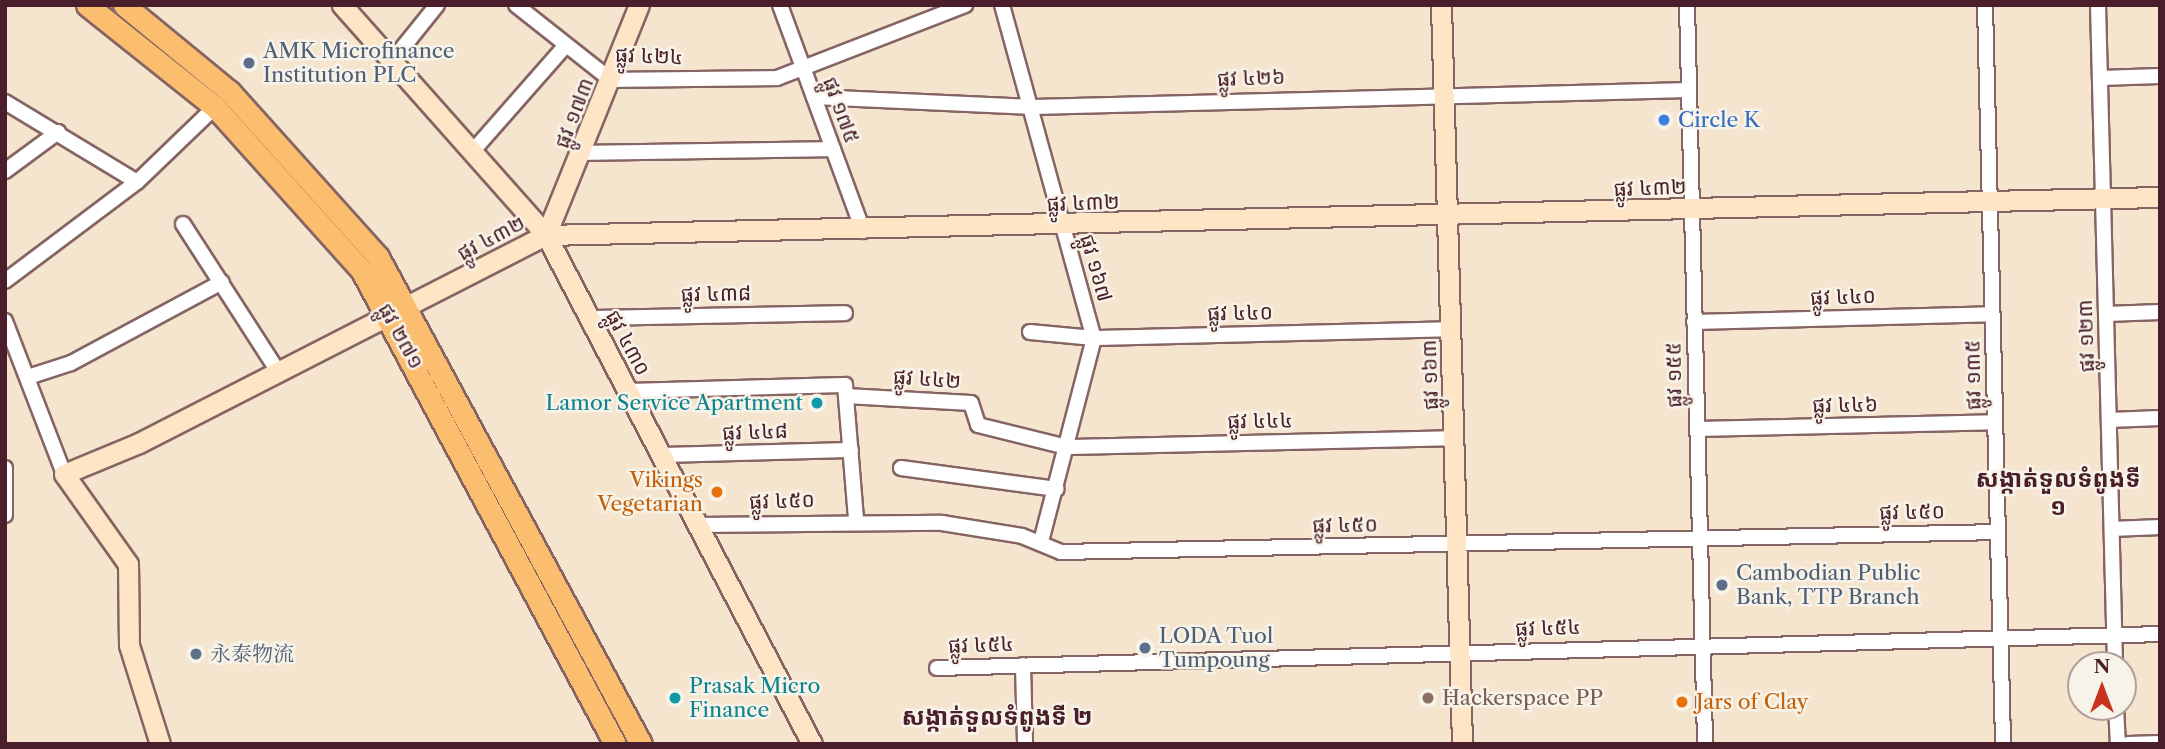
<!DOCTYPE html>
<meta charset="utf-8">
<style>
body{margin:0}
#map{position:relative;width:2165px;height:749px;overflow:hidden;background:#f5e4ce;font-family:"Libre Caslon Text","Noto Serif SC","Noto Sans Khmer",serif}
div>[style]{position:absolute}
[style*='--x']{left:calc(var(--x)*1px);top:calc(var(--y)*1px);width:calc(var(--w)*1px);rotate:calc(var(--a)*1deg)}
.roads{filter:drop-shadow(2px 0 #866464) drop-shadow(-2px 0 #866464) drop-shadow(0 2px #866464) drop-shadow(0 -2px #866464)}
.street>*{height:14px;margin:-7px;padding:0 7px;transform-origin:7px;border-radius:7px;background:#fff}
.secondary>*{height:19px;margin:-9.5px;padding:0 9.5px;transform-origin:9.5px;border-radius:9.5px;background:#fde5c5}
.primary>*{height:21px;margin:-10.5px;padding:0 10.5px;transform-origin:10.5px;border-radius:10.5px;background:#fbbd6e}
.dots>*{width:19px;height:19px;translate:-50% -50%;box-sizing:border-box;border:4px solid #f7f3e8;border-radius:50%}
span{translate:-50% -50%;white-space:nowrap;text-align:center;line-height:1.15;-webkit-text-stroke:5px #f7f3e8;paint-order:stroke}
.service-label{font-size:21px;color:#4e5e75}
.left{translate:0 -50%;text-align:left}
.street-label{font-size:21px;color:#4a1f2b}
.shop-label{font-size:21px;color:#366cbe}
.culture-label{font-size:21px;color:#0d838f}
.right{translate:-100% -50%;text-align:right}
.food-label{font-size:21px;color:#c56008}
.education-label{font-size:21px;color:#785e54}
.quarter-label{font-size:24px;color:#4a1f2b;font-weight:700}
.frame{position:absolute;inset:0;border:7px solid #4a1f2b;pointer-events:none}
.north{position:absolute;left:2067px;top:651px;width:70px;height:70px;box-sizing:border-box;background:#f7f3e8;border:2px solid #b29e9c;border-radius:50%;rotate:0deg;font-size:19px;font-weight:700;line-height:28px;text-align:center;color:#4a1f2b}
.north::after{content:'';display:block;margin:auto;width:24px;height:32px;background:#c8321e;clip-path:polygon(50% 0,100% 100%,50% 72%,0 100%)}
</style>
<div id="map">
<div class="roads">
<div class="street">
<i style="--x:516;--y:5;--w:121;--a:38.3"></i>
<i style="--x:611;--y:80;--w:166;--a:-0.7"></i>
<i style="--x:777;--y:78;--w:202;--a:-21.2"></i>
<i style="--x:780;--y:5;--w:241;--a:69.8"></i>
<i style="--x:1002;--y:5;--w:345;--a:74.6"></i>
<i style="--x:1094;--y:338;--w:211;--a:104.6"></i>
<i style="--x:1687;--y:5;--w:739;--a:88.6"></i>
<i style="--x:1985;--y:5;--w:739;--a:88.6"></i>
<i style="--x:2098;--y:5;--w:660;--a:88.52"></i>
<i style="--x:392;--y:61;--w:72;--a:-51.2"></i>
<i style="--x:2100;--y:78;--w:60;--a:-1.9"></i>
<i style="--x:814;--y:97;--w:219;--a:2.6"></i>
<i style="--x:1033;--y:107;--w:656;--a:-1.48"></i>
<i style="--x:5;--y:102;--w:154;--a:31.2"></i>
<i style="--x:472;--y:152;--w:141;--a:-48.7"></i>
<i style="--x:583;--y:153;--w:250;--a:-0.9"></i>
<i style="--x:5;--y:171;--w:66;--a:-36.3"></i>
<i style="--x:183;--y:224;--w:177;--a:57.2"></i>
<i style="--x:5;--y:281;--w:165;--a:-36.9"></i>
<i style="--x:137;--y:182;--w:108;--a:-43.9"></i>
<i style="--x:2106;--y:314;--w:54;--a:-2.1"></i>
<i style="--x:589;--y:318;--w:256;--a:-1.1"></i>
<i style="--x:5;--y:321;--w:164;--a:68.9"></i>
<i style="--x:1694;--y:322;--w:298;--a:-1.5"></i>
<i style="--x:1030;--y:332;--w:64;--a:5.4"></i>
<i style="--x:1094;--y:338;--w:358;--a:-1.4"></i>
<i style="--x:28;--y:377;--w:45;--a:-18"></i>
<i style="--x:71;--y:363;--w:171;--a:-28.2"></i>
<i style="--x:627;--y:391;--w:218;--a:-1.6"></i>
<i style="--x:845;--y:385;--w:134;--a:85.3"></i>
<i style="--x:846;--y:396;--w:125;--a:3.2"></i>
<i style="--x:971;--y:403;--w:23;--a:72"></i>
<i style="--x:978;--y:425;--w:92;--a:13.9"></i>
<i style="--x:1067;--y:447;--w:387;--a:-1.3"></i>
<i style="--x:2109;--y:420;--w:51;--a:-2.2"></i>
<i style="--x:1697;--y:429;--w:298;--a:-1.3"></i>
<i style="--x:661;--y:455;--w:190;--a:-1.5"></i>
<i style="--x:5;--y:468;--w:47;--a:90"></i>
<i style="--x:901;--y:468;--w:157;--a:7.7"></i>
<i style="--x:698;--y:525;--w:244;--a:-0.5"></i>
<i style="--x:942;--y:523;--w:81;--a:9.2"></i>
<i style="--x:1022;--y:536;--w:42;--a:22.3"></i>
<i style="--x:1061;--y:552;--w:937;--a:-1.22"></i>
<i style="--x:2112;--y:529;--w:48;--a:-2.4"></i>
<i style="--x:1023;--y:665;--w:79;--a:88.5"></i>
<i style="--x:937;--y:668;--w:1223;--a:-1.59"></i>
<i style="--x:2116;--y:707;--w:37;--a:87"></i>
<i style="--x:2128;--y:744;--w:32;--a:-2"></i>
</div>
<div class="secondary">
<i style="--x:342;--y:5;--w:307;--a:48.4"></i>
<i style="--x:546;--y:235;--w:574;--a:62.41"></i>
<i style="--x:1441;--y:5;--w:739;--a:88.37"></i>
<i style="--x:546;--y:235;--w:248;--a:-68"></i>
<i style="--x:160;--y:744;--w:104;--a:-107.4"></i>
<i style="--x:129;--y:645;--w:81;--a:-90.7"></i>
<i style="--x:128;--y:564;--w:110;--a:-125.4"></i>
<i style="--x:64;--y:474;--w:81;--a:-22.5"></i>
<i style="--x:139;--y:443;--w:457;--a:-27.1"></i>
<i style="--x:546;--y:235;--w:1614;--a:-1.35"></i>
</div>
<div class="primary">
<i style="--x:87;--y:5;--w:164;--a:38.6"></i>
<i style="--x:215;--y:107;--w:220;--a:48.1"></i>
<i style="--x:362;--y:271;--w:536;--a:61.86"></i>
<i style="--x:124;--y:5;--w:137;--a:39.4"></i>
<i style="--x:230;--y:92;--w:222;--a:48.1"></i>
<i style="--x:378;--y:257;--w:553;--a:61.63"></i>
</div>
</div>
<div class="dots">
<i style="left:249px;top:63px;background:#5c6f8a"></i>
<i style="left:1664px;top:120px;background:#3f7fe0"></i>
<i style="left:817px;top:403px;background:#0f9aa8"></i>
<i style="left:717px;top:492px;background:#e8710a"></i>
<i style="left:1722px;top:585px;background:#5c6f8a"></i>
<i style="left:1145px;top:648px;background:#5c6f8a"></i>
<i style="left:196px;top:654px;background:#5c6f8a"></i>
<i style="left:675px;top:698px;background:#0f9aa8"></i>
<i style="left:1428px;top:698px;background:#8d6e63"></i>
<i style="left:1682px;top:702px;background:#e8710a"></i>
</div>
<div class="service-label">
<span class="left" style="left:263px;top:63px">AMK Microfinance<br>Institution PLC</span>
<span class="left" style="left:1736px;top:585px">Cambodian Public<br>Bank, TTP Branch</span>
<span class="left" style="left:1159px;top:648px">LODA Tuol<br>Tumpoung</span>
<span class="left" style="left:210px;top:654px">永泰物流</span>
</div>
<div class="street-label">
<span style="left:649px;top:56px;rotate:2deg">ផ្លូវ ៤២៤</span>
<span style="left:1251px;top:78px;rotate:-2deg">ផ្លូវ ៤២៦</span>
<span style="left:841px;top:110px;rotate:70deg">ផ្លូវ ១៧៥</span>
<span style="left:574px;top:113px;rotate:-69deg">ផ្លូវ ១៧៣</span>
<span style="left:1650px;top:188px;rotate:-2deg">ផ្លូវ ៤៣២</span>
<span style="left:1083px;top:203px;rotate:-2deg">ផ្លូវ ៤៣២</span>
<span style="left:491px;top:238px;rotate:-28deg">ផ្លូវ ៤៣២</span>
<span style="left:1096px;top:268px;rotate:74deg">ផ្លូវ ១៦៧</span>
<span style="left:716px;top:294px;rotate:-1deg">ផ្លូវ ៤៣៨</span>
<span style="left:1843px;top:297px;rotate:-2deg">ផ្លូវ ៤៤០</span>
<span style="left:1240px;top:313px;rotate:-1deg">ផ្លូវ ៤៤០</span>
<span style="left:401px;top:336px;rotate:61deg">ផ្លូវ ២៧១</span>
<span style="left:2086px;top:336px;rotate:-92deg">ផ្លូវ ១២៣</span>
<span style="left:628px;top:343px;rotate:62deg">ផ្លូវ ៤៣០</span>
<span style="left:1430px;top:375px;rotate:-92deg">ផ្លូវ ១៦៣</span>
<span style="left:1674px;top:375px;rotate:-91deg">ផ្លូវ ១៥៥</span>
<span style="left:1973px;top:375px;rotate:-91deg">ផ្លូវ ១៣៥</span>
<span style="left:927px;top:379px;rotate:4deg">ផ្លូវ ៤៤២</span>
<span style="left:1845px;top:405px;rotate:-1deg">ផ្លូវ ៤៤៦</span>
<span style="left:1260px;top:421px;rotate:-1deg">ផ្លូវ ៤៤៤</span>
<span style="left:755px;top:432px;rotate:-2deg">ផ្លូវ ៤៤៨</span>
<span style="left:782px;top:501px;rotate:-2deg">ផ្លូវ ៤៥០</span>
<span style="left:1912px;top:512px;rotate:-1deg">ផ្លូវ ៤៥០</span>
<span style="left:1345px;top:525px;rotate:-1deg">ផ្លូវ ៤៥០</span>
<span style="left:1548px;top:628px;rotate:-2deg">ផ្លូវ ៤៥៤</span>
<span style="left:981px;top:645px;rotate:-2deg">ផ្លូវ ៤៥៤</span>
</div>
<div class="shop-label">
<span class="left" style="left:1678px;top:120px">Circle K</span>
</div>
<div class="culture-label">
<span class="right" style="left:803px;top:403px">Lamor Service Apartment</span>
<span class="left" style="left:689px;top:698px">Prasak Micro<br>Finance</span>
</div>
<div class="food-label">
<span class="right" style="left:703px;top:492px">Vikings<br>Vegetarian</span>
<span class="left" style="left:1696px;top:702px">Jars of Clay</span>
</div>
<div class="education-label">
<span class="left" style="left:1442px;top:698px">Hackerspace PP</span>
</div>
<div class="quarter-label">
<span style="left:2058px;top:493px">សង្កាត់ទួលទំពូងទី<br>១</span>
<span style="left:997px;top:717px">សង្កាត់ទួលទំពូងទី ២</span>
</div>
<div class="frame"></div>
<div class="north">N</div>
</div>
